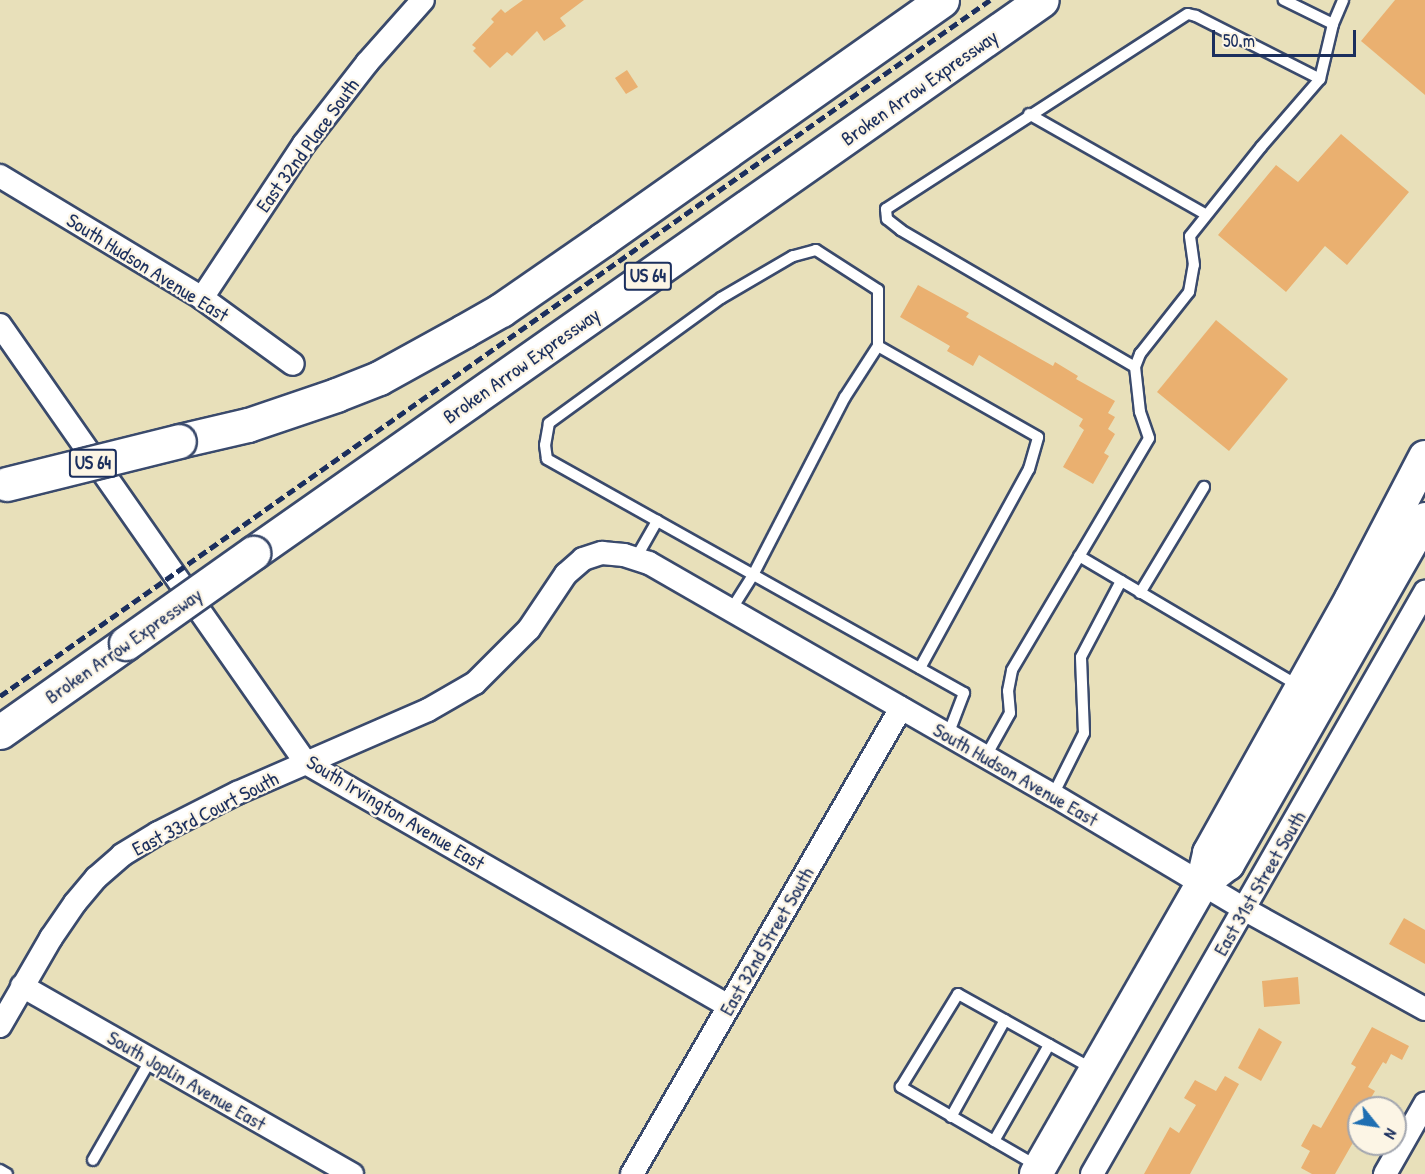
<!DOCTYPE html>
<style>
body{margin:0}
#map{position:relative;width:1425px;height:1174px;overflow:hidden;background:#e8e0ba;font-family:"Patrick Hand",sans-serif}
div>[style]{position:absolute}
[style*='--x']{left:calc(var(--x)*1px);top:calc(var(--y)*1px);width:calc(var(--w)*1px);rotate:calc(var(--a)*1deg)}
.building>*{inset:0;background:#eab070}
.roads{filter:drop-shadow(2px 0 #3a4a6c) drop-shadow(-2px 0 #3a4a6c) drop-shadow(0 2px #3a4a6c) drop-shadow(0 -2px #3a4a6c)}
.service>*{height:10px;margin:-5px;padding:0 5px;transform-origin:5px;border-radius:5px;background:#fff}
.minor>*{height:22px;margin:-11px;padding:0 11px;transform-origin:11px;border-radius:11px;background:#fff}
.secondary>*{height:32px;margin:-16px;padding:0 16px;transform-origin:16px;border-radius:16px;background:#fff}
.motorway>*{height:33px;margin:-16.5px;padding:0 16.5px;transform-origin:16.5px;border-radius:16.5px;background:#fff}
.rail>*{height:4.5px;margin-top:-2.25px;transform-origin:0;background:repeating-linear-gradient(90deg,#1b2f5e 0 9px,transparent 0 13.5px)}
.bridges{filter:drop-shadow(2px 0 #3a4a6c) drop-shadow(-2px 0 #3a4a6c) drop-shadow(0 2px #3a4a6c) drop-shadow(0 -2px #3a4a6c)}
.motorway-bridge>*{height:33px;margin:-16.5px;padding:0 16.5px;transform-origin:16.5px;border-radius:16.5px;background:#fff}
span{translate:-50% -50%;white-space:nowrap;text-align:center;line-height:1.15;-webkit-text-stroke:4.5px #fcf5e5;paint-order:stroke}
.shield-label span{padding:2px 4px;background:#fcf5e5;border:2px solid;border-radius:4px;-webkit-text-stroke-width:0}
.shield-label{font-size:18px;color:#1b2f5e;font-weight:700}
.street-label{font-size:20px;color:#1b2f5e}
.north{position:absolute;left:1347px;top:1096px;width:60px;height:60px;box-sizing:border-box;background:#fcf5e5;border:2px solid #a2a6af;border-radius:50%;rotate:120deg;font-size:16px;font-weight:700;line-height:24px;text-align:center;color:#1b2f5e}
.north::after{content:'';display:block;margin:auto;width:21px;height:27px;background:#1f6fb2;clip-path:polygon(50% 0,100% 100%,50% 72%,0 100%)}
.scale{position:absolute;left:1212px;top:30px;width:144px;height:27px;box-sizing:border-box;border:3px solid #1b2f5e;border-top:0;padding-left:8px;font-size:18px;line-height:21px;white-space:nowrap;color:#1b2f5e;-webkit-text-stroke:4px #fcf5e5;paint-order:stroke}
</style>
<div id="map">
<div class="building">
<i style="clip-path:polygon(523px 0,584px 0,560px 18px,566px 26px,544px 41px,537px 31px,512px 56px,507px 52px,490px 68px,473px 51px,476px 48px,472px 45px,494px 22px,491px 19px,501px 9px,505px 13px)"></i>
<i style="clip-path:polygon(1395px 0,1425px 0,1425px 95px,1361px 41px)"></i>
<i style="clip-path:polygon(627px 70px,638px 87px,626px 94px,615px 78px)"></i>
<i style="clip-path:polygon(1341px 134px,1409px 192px,1347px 265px,1325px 246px,1286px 292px,1218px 235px,1276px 165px,1298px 182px)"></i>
<i style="clip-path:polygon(918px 285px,969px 313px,966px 317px,1053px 366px,1055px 362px,1078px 376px,1076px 379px,1115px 401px,1108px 413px,1115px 417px,1108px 429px,1115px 434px,1104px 453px,1109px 456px,1093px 484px,1063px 467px,1084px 430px,1079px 426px,1083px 419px,979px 355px,973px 366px,947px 351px,950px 346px,900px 317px)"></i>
<i style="clip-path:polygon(1216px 320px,1288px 379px,1229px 451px,1157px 392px)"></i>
<i style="clip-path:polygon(1404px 918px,1425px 930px,1425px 964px,1389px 944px)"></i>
<i style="clip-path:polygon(1298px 977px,1300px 1004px,1264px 1007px,1262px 981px)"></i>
<i style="clip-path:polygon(1372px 1027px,1409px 1046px,1402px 1060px,1391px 1054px,1386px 1064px,1383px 1062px,1368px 1087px,1375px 1091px,1365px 1108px,1359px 1108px,1359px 1132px,1335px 1174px,1312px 1174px,1301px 1168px,1310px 1151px,1301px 1146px,1313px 1124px,1321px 1128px,1356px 1067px,1351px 1064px)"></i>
<i style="clip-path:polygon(1259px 1028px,1282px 1042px,1261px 1081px,1238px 1068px)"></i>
<i style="clip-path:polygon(1225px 1076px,1239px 1084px,1190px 1174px,1144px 1174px,1170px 1127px,1179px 1133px,1196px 1105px,1184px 1098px,1195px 1080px,1216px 1091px)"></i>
</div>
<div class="roads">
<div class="service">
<i style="--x:1333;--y:24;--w:26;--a:-67"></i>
<i style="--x:1029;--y:114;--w:202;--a:29.6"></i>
<i style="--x:1135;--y:367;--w:271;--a:-149.7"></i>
<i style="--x:901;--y:230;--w:18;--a:-142"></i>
<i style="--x:887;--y:219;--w:10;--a:-96"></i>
<i style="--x:886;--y:209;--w:359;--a:-32.9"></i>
<i style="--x:1188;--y:14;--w:8;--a:14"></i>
<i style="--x:1196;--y:16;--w:139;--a:26.9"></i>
<i style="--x:1079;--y:556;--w:256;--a:30.6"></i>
<i style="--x:636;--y:558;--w:43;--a:-60.4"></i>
<i style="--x:1140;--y:593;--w:124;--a:-58.9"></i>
<i style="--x:731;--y:610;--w:41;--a:-57.8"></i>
<i style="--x:753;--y:575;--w:200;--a:-62.7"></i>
<i style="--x:845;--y:397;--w:61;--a:-57.1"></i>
<i style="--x:920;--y:668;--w:227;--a:-61.3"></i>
<i style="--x:1029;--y:469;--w:33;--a:-74"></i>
<i style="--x:1038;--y:437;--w:184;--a:-150.4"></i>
<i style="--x:878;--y:346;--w:56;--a:-90"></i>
<i style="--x:878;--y:290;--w:74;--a:-147.2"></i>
<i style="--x:816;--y:250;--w:24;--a:165"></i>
<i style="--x:793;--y:256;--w:83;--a:149.7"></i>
<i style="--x:721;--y:298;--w:213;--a:144"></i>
<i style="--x:549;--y:423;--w:22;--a:100"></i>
<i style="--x:545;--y:445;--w:14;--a:82"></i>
<i style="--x:547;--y:459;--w:478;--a:29.3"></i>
<i style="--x:964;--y:693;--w:45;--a:110.9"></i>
<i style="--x:986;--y:756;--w:49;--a:-60.8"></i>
<i style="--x:1010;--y:713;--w:22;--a:-95"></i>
<i style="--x:1008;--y:691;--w:21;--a:-79"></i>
<i style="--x:1012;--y:670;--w:269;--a:-59.4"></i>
<i style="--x:1149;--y:438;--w:28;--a:-109"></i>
<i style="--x:1140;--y:412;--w:45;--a:-96.3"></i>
<i style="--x:1135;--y:367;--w:14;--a:-69"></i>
<i style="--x:1140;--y:354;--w:79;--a:-51.7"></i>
<i style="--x:1189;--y:292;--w:27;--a:-80"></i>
<i style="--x:1194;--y:265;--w:29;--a:-98"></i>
<i style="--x:1190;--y:236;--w:114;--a:-51.4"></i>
<i style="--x:1261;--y:147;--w:90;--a:-49.1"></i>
<i style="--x:1320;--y:79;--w:57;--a:-76.7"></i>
<i style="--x:1333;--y:24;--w:55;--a:-153.9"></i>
<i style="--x:1053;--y:795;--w:69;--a:-63.4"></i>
<i style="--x:1084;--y:733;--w:76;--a:-92.3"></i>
<i style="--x:1081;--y:657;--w:86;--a:-62.2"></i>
<i style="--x:951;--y:1117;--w:111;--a:-60.9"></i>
<i style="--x:994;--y:1141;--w:111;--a:-60.2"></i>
<i style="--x:93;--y:1160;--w:116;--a:-60.1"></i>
<i style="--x:1039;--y:1167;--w:160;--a:-149.9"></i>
<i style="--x:901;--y:1087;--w:109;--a:-58.5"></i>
<i style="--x:958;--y:994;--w:154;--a:29.1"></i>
<i style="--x:0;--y:1170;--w:8;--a:30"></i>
</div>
<div class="minor">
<i style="--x:0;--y:176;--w:236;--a:31.1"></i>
<i style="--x:202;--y:298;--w:112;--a:36"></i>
<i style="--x:202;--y:298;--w:185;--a:-56.5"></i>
<i style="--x:304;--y:144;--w:103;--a:-52.1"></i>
<i style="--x:367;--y:63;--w:84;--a:-48.4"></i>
<i style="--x:0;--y:325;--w:534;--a:55.06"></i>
<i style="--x:306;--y:763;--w:487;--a:29.9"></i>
<i style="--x:22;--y:986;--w:380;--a:29.7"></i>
<i style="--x:0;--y:1026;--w:102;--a:-59.9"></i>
<i style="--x:51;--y:938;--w:42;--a:-55.6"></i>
<i style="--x:75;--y:903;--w:33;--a:-50"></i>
<i style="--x:96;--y:878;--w:35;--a:-41"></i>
<i style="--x:122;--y:855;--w:42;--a:-31.4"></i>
<i style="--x:158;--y:833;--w:89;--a:-26.9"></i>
<i style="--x:237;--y:793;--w:208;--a:-23.5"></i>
<i style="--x:428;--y:710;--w:54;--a:-29.9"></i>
<i style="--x:475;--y:683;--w:76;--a:-45"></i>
<i style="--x:529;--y:629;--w:66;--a:-56.1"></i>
<i style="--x:566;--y:574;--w:23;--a:-41"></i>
<i style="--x:583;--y:559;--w:20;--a:-18"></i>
<i style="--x:602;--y:553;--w:22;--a:5"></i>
<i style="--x:624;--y:555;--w:26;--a:18"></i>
<i style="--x:649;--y:563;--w:466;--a:29.9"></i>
<i style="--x:1053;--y:795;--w:222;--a:30.8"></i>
<i style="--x:1244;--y:909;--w:207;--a:28.9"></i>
<i style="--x:632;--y:1174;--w:538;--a:-60"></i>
<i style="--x:1092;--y:1174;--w:671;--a:-60.22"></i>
<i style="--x:1385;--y:1174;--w:81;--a:-60.3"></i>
</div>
<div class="secondary">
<i style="--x:1202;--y:884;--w:33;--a:-38"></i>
<i style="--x:1228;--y:864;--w:397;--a:-60.3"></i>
<i style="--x:1036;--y:1174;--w:334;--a:-60.2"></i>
<i style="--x:1202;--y:884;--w:32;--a:-77"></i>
<i style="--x:1209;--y:853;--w:291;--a:-60.8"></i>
<i style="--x:1351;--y:599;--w:160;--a:-62.5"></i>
</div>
<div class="motorway">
<i style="--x:179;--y:441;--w:71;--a:-13.1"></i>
<i style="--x:248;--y:425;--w:93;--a:-18.8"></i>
<i style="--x:336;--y:395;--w:46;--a:-21.6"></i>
<i style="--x:379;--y:378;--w:97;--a:-28.9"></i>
<i style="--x:464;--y:331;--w:43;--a:-29.6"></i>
<i style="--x:501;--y:310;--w:123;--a:-34.7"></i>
<i style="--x:602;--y:240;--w:416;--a:-35.2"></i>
<i style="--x:253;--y:553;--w:963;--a:-35.03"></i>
<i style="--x:0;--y:732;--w:154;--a:-35.2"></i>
</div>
</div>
<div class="rail">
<i style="--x:0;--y:696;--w:1210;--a:-35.11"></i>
</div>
<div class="bridges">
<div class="motorway-bridge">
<i style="--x:7;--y:484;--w:177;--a:-14"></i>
<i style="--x:126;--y:643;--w:156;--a:-35.3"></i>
</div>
</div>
<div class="shield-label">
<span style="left:648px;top:276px">US 64</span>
<span style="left:93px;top:463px">US 64</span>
</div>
<div class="street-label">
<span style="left:919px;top:87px;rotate:-35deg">Broken Arrow Expressway</span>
<span style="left:307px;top:145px;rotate:-54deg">East 32nd Place South</span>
<span style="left:148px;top:267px;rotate:32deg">South Hudson Avenue East</span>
<span style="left:521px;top:365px;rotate:-35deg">Broken Arrow Expressway</span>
<span style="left:123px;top:645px;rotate:-35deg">Broken Arrow Expressway</span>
<span style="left:1016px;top:774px;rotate:30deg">South Hudson Avenue East</span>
<span style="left:396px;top:812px;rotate:31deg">South Irvington Avenue East</span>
<span style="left:205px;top:813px;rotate:-27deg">East 33rd Court South</span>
<span style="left:1259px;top:883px;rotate:-60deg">East 31st Street South</span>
<span style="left:766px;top:941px;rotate:-60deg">East 32nd Street South</span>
<span style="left:187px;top:1080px;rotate:30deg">South Joplin Avenue East</span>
</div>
<div class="north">N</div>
<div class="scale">50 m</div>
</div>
